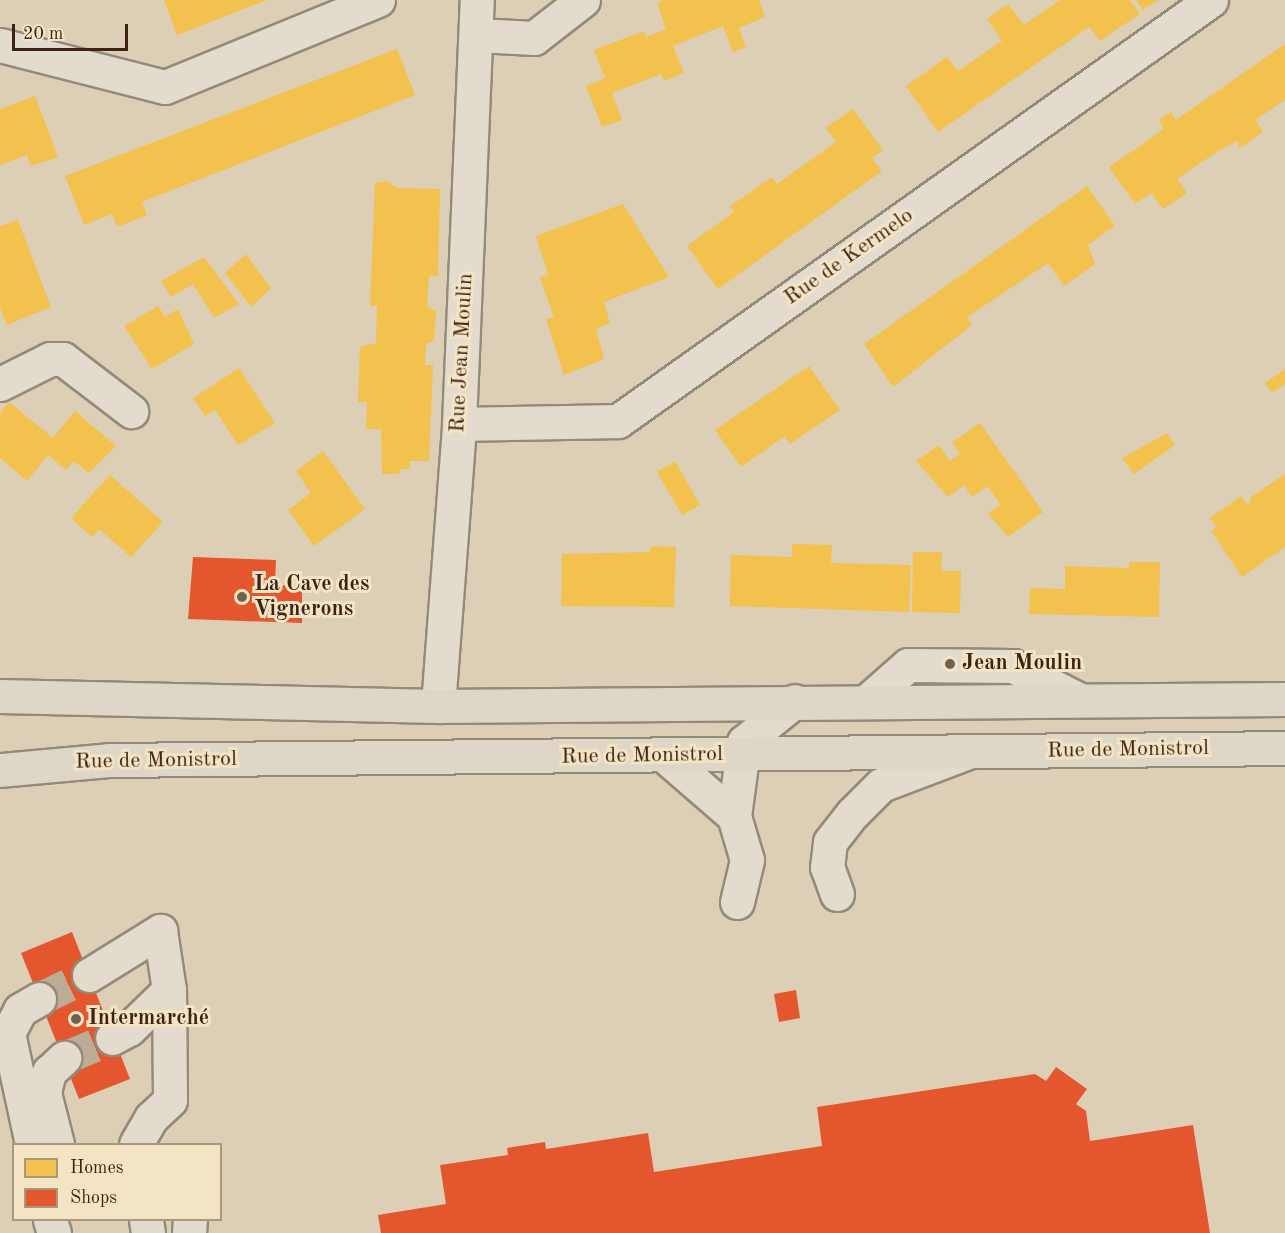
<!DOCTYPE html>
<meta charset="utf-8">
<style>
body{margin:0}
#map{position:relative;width:1285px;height:1233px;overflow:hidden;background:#dccfb5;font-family:"Old Standard TT",serif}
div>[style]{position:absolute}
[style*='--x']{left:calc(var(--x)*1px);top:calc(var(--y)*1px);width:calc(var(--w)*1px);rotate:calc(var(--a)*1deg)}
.homes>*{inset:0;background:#f2c14e}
.shops>*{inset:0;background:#e4572e}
.minor-tunnel>*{height:33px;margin-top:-16.5px;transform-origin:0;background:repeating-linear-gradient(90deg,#bcac95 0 33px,transparent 0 49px)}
.roads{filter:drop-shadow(2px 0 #948a7a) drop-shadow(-2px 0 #948a7a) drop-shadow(0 2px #948a7a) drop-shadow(0 -2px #948a7a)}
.minor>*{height:33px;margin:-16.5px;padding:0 16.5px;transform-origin:16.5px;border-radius:16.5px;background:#e3dcce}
.major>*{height:33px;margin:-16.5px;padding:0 16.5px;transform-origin:16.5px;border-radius:16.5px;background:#ded6c7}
.dots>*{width:16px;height:16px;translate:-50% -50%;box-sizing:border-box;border:3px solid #f3e4c4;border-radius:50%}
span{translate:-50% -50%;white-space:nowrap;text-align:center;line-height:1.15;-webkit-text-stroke:6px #f3e4c4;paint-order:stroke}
.street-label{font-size:22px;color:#3e2215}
.poi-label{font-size:22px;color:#3e2215;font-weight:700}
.left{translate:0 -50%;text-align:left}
.legend{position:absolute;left:12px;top:1143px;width:210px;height:78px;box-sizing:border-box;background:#f3e4c4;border:2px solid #ab967e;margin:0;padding:8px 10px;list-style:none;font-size:18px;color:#3e2215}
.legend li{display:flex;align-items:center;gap:12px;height:30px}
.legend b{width:30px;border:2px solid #ab967e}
.scale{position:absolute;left:12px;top:24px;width:116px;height:27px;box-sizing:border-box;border:3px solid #3e2215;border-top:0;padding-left:8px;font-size:18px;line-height:21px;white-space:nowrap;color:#3e2215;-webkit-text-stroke:4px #f3e4c4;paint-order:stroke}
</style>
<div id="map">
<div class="homes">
<i style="clip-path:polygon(164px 0,267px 0,177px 35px)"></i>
<i style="clip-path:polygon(664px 0,759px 0,765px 17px,739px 28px,746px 47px,733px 52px,723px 26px,673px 46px,684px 73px,664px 81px,661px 74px,612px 93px,622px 120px,602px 127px,586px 86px,605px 78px,594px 50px,644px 31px,646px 37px,666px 29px,657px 3px)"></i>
<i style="clip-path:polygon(1060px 0,1130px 0,1140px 14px,1100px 41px,1089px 27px,938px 132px,906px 86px,947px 57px,958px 71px,1002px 41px,987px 19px,1008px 4px,1024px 25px)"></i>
<i style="clip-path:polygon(1136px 0,1158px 0,1143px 10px)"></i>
<i style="clip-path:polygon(1285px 44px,1285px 100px,1255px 120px,1263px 132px,1240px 148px,1237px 141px,1217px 152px,1177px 179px,1187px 193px,1163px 209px,1151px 193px,1135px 204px,1109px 167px,1164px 129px,1159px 120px,1171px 112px,1176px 120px)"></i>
<i style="clip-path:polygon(397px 49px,415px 95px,142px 202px,147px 215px,117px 227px,112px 214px,84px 225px,65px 176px)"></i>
<i style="clip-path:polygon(35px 96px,58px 157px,31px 166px,27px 155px,0 165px,0 109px)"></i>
<i style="clip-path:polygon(853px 109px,883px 150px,872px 158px,882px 171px,718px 289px,687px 246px,734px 212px,730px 206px,772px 177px,777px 184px,836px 142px,826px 128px)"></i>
<i style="clip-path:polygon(387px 181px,397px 188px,440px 189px,438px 276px,429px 276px,427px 307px,436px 311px,434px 341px,426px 344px,425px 365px,433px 365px,429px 461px,410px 461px,410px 469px,400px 469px,399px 474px,382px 474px,381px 429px,366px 429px,367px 402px,358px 402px,360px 347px,376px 343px,377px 306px,370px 306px,375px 183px)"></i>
<i style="clip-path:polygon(1087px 186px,1115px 226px,1088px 245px,1095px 264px,1064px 286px,1048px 263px,967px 317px,972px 325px,893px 387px,864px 344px)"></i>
<i style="clip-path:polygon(623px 204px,669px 277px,604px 302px,610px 323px,596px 329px,604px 359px,564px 375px,546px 319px,554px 317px,540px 278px,548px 274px,536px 236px)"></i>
<i style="clip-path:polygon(18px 220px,51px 307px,7px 325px,0 308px,0 226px)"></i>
<i style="clip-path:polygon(246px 254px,271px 288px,251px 307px,225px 273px)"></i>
<i style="clip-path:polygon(204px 257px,239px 304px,214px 318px,193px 284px,171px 297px,161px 281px)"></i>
<i style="clip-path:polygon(158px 306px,165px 317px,178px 309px,194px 344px,152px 369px,124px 326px)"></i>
<i style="clip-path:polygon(809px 366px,840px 410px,790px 444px,785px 436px,741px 467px,715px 430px)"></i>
<i style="clip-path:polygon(239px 368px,275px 423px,238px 445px,215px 410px,205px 416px,193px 398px)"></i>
<i style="clip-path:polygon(1285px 369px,1285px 384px,1272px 393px,1265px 383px)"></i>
<i style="clip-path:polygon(9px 402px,53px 438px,75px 411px,116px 446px,89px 473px,74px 461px,66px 470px,48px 455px,27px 481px,0 458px,0 413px)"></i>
<i style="clip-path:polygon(980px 423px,1043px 512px,1008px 537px,988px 513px,1001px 505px,987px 486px,972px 497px,964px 485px,948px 497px,916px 461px,939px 445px,950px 461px,960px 454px,952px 442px)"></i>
<i style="clip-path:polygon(1167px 433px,1175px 445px,1134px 474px,1122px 458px)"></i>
<i style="clip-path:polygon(323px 451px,365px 509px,314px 546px,288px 510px,311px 493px,296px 471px)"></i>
<i style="clip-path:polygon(675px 461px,700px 505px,682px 515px,657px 472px)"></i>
<i style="clip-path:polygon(1285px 474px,1285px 547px,1242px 577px,1211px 531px,1217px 527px,1210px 518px,1241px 496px,1248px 506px,1251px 497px)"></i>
<i style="clip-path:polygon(110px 475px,163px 522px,131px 557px,99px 529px,92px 537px,71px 518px)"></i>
<i style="clip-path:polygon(792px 544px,832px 545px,831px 563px,911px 565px,909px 612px,730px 606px,731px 555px,792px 557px)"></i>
<i style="clip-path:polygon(651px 546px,676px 547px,674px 607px,561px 606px,562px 554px,650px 552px)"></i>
<i style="clip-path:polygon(913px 552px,942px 552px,941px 571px,961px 571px,960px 613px,912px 612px)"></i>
<i style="clip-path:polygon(1129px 562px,1160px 562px,1159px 617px,1029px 614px,1030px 588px,1065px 589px,1065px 566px,1129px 568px)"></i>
</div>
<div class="shops">
<i style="clip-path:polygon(193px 557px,276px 560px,275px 585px,302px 586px,302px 623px,188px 619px)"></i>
<i style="clip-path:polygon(72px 932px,130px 1079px,79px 1099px,21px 953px)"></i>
<i style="clip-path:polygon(796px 990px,800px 1018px,779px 1022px,774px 994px)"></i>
<i style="clip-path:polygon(1056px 1067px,1087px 1089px,1076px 1104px,1086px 1111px,1090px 1141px,1193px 1125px,1210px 1233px,381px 1233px,378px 1215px,446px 1204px,440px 1165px,508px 1155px,507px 1148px,545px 1142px,546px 1149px,648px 1133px,654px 1172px,822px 1146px,817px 1107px,1035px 1074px,1046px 1081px)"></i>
</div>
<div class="minor-tunnel">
<i style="--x:39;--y:999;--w:55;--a:-25.6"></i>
<i style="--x:64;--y:1058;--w:52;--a:-22.6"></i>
</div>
<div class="roads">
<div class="minor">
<i style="--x:477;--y:35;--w:57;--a:3"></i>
<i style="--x:534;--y:38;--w:62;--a:-37.8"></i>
<i style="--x:0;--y:45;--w:170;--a:14.3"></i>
<i style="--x:165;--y:87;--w:230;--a:-22.2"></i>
<i style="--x:0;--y:384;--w:56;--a:-26.6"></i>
<i style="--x:50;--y:359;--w:13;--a:0"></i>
<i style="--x:63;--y:359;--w:86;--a:37.4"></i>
<i style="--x:459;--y:424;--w:159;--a:-1.1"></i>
<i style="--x:618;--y:421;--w:727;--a:-35.37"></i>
<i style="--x:866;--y:702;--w:56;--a:-41.4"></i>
<i style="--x:908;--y:665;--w:105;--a:0.5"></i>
<i style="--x:1013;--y:666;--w:75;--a:26.9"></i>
<i style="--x:438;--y:706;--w:283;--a:-85.7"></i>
<i style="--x:459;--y:424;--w:424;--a:-87.6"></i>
<i style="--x:667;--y:758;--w:89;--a:40.9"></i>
<i style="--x:837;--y:894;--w:29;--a:-110"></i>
<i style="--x:827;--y:867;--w:25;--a:-83"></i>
<i style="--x:830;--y:842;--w:36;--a:-52"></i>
<i style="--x:852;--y:814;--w:41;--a:-45"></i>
<i style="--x:881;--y:785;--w:93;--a:-20.8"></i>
<i style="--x:737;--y:902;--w:43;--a:-76.6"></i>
<i style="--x:747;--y:860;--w:46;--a:-106.5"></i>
<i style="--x:734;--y:816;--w:75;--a:-82.3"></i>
<i style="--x:744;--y:742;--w:65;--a:-38.8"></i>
<i style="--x:89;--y:975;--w:84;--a:-31.8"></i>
<i style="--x:160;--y:931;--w:60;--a:81.3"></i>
<i style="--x:169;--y:990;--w:56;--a:135.7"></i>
<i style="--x:129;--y:1029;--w:19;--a:152"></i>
<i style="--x:32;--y:1144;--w:114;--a:-102.2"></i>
<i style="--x:8;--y:1033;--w:26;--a:-62"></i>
<i style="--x:20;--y:1010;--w:22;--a:-30"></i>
<i style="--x:57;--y:1144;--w:53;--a:-104.3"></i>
<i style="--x:44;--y:1093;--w:22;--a:-77"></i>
<i style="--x:49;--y:1072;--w:21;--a:-43"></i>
<i style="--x:136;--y:1144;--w:30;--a:-60"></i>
<i style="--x:151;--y:1118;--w:26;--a:-43"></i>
<i style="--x:170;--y:1100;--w:110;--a:-90.5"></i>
<i style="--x:50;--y:1220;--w:14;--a:73"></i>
<i style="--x:146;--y:1220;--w:13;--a:81"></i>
<i style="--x:189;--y:1233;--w:13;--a:-86"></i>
</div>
<div class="major">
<i style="--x:0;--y:696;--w:438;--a:1.3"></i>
<i style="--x:438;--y:706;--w:847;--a:-0.47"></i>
<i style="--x:0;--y:770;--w:109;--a:-5.2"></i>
<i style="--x:109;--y:760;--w:1176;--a:-0.58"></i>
</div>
</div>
<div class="dots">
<i style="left:242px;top:597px;background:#755f4d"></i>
<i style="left:950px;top:664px;background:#755f4d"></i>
<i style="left:76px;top:1019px;background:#755f4d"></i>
</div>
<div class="street-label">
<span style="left:849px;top:257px;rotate:-35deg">Rue de Kermelo</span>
<span style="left:462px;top:353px;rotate:-87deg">Rue Jean Moulin</span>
<span style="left:1128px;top:750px;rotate:-1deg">Rue de Monistrol</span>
<span style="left:642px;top:756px;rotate:-1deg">Rue de Monistrol</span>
<span style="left:156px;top:761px;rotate:-1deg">Rue de Monistrol</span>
</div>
<div class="poi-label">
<span class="left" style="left:254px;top:597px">La Cave des<br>Vignerons</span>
<span class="left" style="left:962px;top:664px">Jean Moulin</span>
<span class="left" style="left:88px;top:1019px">Intermarché</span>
</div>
<ul class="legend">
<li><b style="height:16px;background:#f2c14e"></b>Homes</li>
<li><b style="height:16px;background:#e4572e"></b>Shops</li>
</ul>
<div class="scale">20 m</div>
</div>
